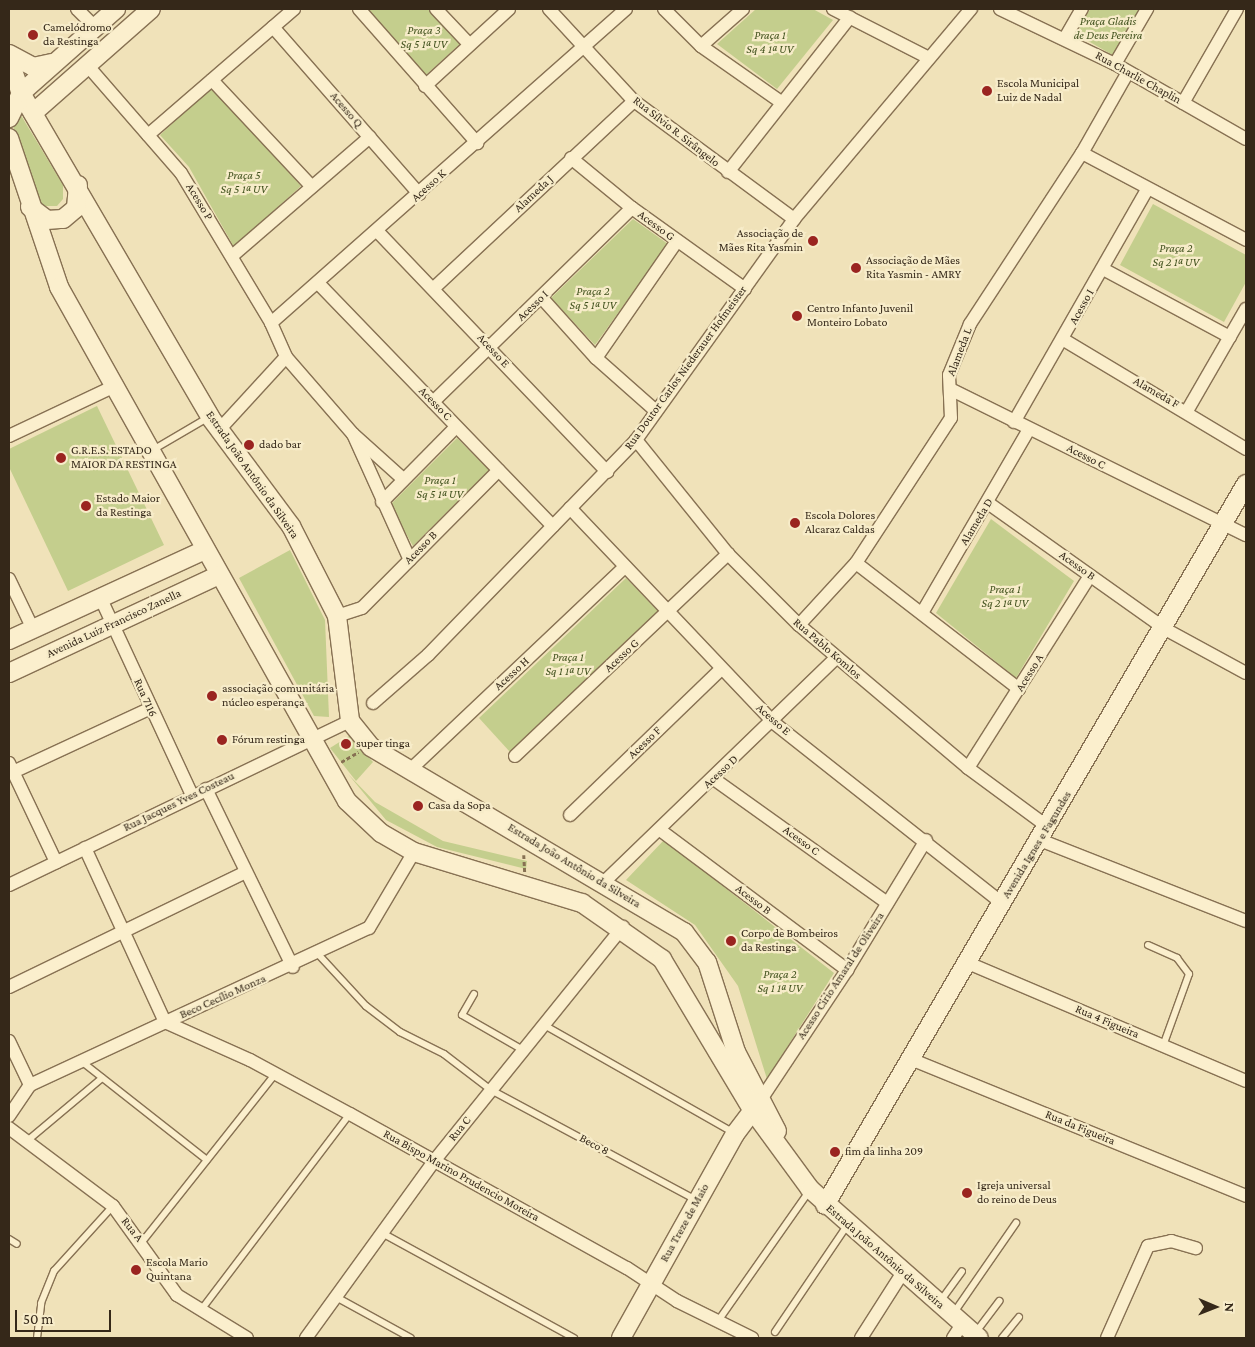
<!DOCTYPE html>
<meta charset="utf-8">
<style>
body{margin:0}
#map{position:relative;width:1255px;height:1347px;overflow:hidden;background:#f0e2b9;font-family:"Crimson Pro",serif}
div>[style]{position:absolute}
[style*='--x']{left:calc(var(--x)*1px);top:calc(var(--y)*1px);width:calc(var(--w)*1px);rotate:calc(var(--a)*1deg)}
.green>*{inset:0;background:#c4ce8d}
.path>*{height:2.5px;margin-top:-1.25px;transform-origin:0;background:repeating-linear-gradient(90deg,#877153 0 4px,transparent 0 6.5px)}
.roads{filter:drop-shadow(1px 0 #877153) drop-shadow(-1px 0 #877153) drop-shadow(0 1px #877153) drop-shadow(0 -1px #877153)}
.lane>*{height:6px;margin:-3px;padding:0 3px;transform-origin:3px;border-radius:3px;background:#fbefcd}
.street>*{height:12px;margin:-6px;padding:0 6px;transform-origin:6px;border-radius:6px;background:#fbefcd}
.secondary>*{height:18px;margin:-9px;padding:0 9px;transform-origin:9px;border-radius:9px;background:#fbefcd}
.dots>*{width:14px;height:14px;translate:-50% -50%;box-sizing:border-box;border:2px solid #f7ecc9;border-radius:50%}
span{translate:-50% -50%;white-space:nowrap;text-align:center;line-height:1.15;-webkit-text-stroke:4.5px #f7ecc9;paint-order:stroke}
.park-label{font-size:12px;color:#43531f;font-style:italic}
.poi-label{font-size:12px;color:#352819}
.left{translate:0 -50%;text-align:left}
.right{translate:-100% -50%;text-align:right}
.street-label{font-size:12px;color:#352819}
.frame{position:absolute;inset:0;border:10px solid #352819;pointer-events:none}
.north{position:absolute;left:1190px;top:1282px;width:50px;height:50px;-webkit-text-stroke:4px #f7ecc9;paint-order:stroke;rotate:91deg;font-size:14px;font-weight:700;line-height:20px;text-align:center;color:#352819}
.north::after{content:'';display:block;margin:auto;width:18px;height:22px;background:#352819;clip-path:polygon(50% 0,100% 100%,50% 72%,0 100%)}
.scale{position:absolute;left:15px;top:1310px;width:96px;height:22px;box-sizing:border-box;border:2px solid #352819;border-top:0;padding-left:6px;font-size:15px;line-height:18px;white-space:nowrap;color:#352819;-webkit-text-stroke:4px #f7ecc9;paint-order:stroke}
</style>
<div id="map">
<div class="green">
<i style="clip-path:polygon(366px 9px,429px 9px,461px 43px,426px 75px)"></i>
<i style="clip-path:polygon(756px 9px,813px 9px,833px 20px,777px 89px,717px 44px)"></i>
<i style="clip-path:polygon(1090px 9px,1143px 9px,1116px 57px,1076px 34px)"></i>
<i style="clip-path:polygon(212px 87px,301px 186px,234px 247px,189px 167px,160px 135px)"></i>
<i style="clip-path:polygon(19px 112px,63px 185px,63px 199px,57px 206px,43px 206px,37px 199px,13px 126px)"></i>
<i style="clip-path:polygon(1153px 204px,1246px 255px,1246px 282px,1224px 322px,1120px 265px)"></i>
<i style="clip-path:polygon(633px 219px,668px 244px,595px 345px,551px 298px)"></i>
<i style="clip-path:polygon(97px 406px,164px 545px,68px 591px,9px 467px,9px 449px)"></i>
<i style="clip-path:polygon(457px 438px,489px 470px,413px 546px,390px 505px)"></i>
<i style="clip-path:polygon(991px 519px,1074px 581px,1016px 678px,936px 613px)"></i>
<i style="clip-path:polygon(290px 550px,325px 620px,329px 717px,314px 716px,239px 578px)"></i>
<i style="clip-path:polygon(626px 578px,658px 611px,510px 752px,479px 718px)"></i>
<i style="clip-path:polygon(349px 736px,373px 762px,356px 781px,330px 748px)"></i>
<i style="clip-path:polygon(348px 774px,375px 802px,443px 841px,527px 861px,526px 869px,437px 847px,386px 820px)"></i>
<i style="clip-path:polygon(664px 840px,834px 973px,767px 1079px,738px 986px,695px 925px,626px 880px)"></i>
</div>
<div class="path">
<i style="--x:341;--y:762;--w:20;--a:-30"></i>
<i style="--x:524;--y:855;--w:17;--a:87"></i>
</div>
<div class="roads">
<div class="lane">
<i style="--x:151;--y:451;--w:67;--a:-30.4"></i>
<i style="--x:1148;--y:945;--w:32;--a:24"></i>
<i style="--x:1177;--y:958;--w:20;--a:53"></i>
<i style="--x:1189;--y:974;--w:77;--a:109.9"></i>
<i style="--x:318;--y:954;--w:71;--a:47.3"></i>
<i style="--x:366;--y:1006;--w:43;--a:37.4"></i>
<i style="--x:400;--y:1032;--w:49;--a:26.6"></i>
<i style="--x:444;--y:1054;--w:59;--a:37.5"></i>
<i style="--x:491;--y:1090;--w:233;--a:28.2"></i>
<i style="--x:474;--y:994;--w:24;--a:120"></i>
<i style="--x:462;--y:1015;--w:70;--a:29.8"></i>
<i style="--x:544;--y:1025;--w:219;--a:29.6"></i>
<i style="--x:81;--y:1061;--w:160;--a:38.2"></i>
<i style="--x:27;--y:1141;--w:98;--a:-40"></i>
<i style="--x:382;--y:1233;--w:219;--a:28.7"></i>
<i style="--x:9;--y:1239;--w:9;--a:32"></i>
<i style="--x:142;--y:1242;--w:214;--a:-51.6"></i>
<i style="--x:336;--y:1297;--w:85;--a:28.7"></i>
<i style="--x:939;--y:1303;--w:39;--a:-54"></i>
<i style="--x:201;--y:1310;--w:246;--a:-52.8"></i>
<i style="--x:953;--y:1314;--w:111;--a:-55.3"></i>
<i style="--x:718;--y:1321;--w:160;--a:-54.9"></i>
<i style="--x:775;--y:1332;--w:130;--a:-55.9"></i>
<i style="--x:976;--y:1332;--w:39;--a:-53"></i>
<i style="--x:37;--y:1338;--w:35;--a:-83"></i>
<i style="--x:41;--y:1303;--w:35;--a:-68"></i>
<i style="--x:54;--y:1271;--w:88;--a:-47.8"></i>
<i style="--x:1002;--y:1338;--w:27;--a:-51"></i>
</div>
<div class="street">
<i style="--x:77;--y:9;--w:25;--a:45"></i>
<i style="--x:359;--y:9;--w:179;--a:48.6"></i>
<i style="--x:436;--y:9;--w:48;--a:46.7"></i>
<i style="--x:549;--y:9;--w:125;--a:47.3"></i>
<i style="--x:634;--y:101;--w:199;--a:36.4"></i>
<i style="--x:664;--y:9;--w:52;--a:45"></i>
<i style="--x:701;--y:46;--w:98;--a:35"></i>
<i style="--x:833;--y:9;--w:108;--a:27"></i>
<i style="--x:1000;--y:9;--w:127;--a:25.6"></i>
<i style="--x:1115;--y:64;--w:151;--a:29.8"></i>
<i style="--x:273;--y:27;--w:222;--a:48.8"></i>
<i style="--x:1065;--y:38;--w:34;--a:-60"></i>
<i style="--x:701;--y:46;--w:56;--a:-41.4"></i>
<i style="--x:1115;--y:64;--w:64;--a:-59.8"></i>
<i style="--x:87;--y:65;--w:143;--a:49"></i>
<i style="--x:181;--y:173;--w:175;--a:59"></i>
<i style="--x:271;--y:323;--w:37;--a:66"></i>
<i style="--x:286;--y:357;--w:102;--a:49"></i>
<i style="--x:353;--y:434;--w:67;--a:42"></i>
<i style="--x:212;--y:80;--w:146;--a:46.9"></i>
<i style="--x:425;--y:86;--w:114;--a:-42.5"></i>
<i style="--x:1183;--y:103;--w:108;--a:-60.1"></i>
<i style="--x:148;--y:135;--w:193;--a:-40.8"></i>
<i style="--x:1082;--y:153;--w:186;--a:27.9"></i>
<i style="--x:571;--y:158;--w:79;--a:39.3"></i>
<i style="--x:632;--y:208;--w:139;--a:35.6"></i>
<i style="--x:728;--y:172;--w:197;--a:-51.8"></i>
<i style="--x:378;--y:232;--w:332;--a:46.3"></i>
<i style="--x:232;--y:256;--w:182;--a:-40.8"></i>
<i style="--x:1103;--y:269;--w:144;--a:28.2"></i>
<i style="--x:318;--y:283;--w:338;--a:46"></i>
<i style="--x:434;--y:288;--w:274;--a:-43.1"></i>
<i style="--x:541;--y:297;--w:82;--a:48"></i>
<i style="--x:596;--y:358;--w:80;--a:41.5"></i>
<i style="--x:271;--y:323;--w:474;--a:-41.5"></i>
<i style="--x:1064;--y:340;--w:212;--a:30.9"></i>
<i style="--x:596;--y:358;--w:142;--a:-55.3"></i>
<i style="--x:950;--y:389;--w:330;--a:26.3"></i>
<i style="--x:433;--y:402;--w:278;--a:-44.3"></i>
<i style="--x:1187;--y:411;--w:118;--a:-60"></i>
<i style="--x:1014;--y:422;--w:267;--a:-60.2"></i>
<i style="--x:219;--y:430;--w:99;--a:-47.5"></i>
<i style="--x:353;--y:434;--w:138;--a:65.7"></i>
<i style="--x:9;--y:436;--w:117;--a:-25.3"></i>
<i style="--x:636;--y:440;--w:146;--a:51.1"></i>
<i style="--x:728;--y:554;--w:100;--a:45"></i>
<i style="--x:799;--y:625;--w:221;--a:40.2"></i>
<i style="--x:968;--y:768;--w:99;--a:36.4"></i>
<i style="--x:382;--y:502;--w:105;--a:-45.4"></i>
<i style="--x:988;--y:503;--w:217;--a:35.4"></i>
<i style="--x:1165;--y:629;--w:92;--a:28.5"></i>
<i style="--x:570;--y:508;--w:296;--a:46.5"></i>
<i style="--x:774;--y:723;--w:290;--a:38.3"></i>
<i style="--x:856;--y:563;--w:206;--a:37.7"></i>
<i style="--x:9;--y:579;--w:55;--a:64.4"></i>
<i style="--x:101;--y:599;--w:216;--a:65.1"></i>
<i style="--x:922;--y:613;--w:213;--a:-59.8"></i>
<i style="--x:337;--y:616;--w:26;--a:-18"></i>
<i style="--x:362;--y:608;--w:194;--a:-45.2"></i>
<i style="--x:799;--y:625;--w:84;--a:-47.4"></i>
<i style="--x:856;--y:563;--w:173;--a:-56.8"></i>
<i style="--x:951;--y:418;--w:43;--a:-92.7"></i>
<i style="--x:949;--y:375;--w:55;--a:-67.6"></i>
<i style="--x:970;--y:324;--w:204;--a:-56.8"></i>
<i style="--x:1082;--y:153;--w:93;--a:-60.4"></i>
<i style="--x:373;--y:703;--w:73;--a:-41.1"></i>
<i style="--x:428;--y:655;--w:299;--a:-45.9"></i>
<i style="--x:636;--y:440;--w:272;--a:-54.4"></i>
<i style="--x:794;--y:219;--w:275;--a:-49.9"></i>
<i style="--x:515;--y:756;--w:294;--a:-43.5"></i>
<i style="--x:9;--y:763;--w:110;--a:64.6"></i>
<i style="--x:968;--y:768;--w:227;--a:-57.6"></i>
<i style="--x:410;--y:770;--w:296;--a:-43.4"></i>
<i style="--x:13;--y:772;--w:150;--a:-24.9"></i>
<i style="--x:714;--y:779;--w:213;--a:35.6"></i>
<i style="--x:206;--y:789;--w:198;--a:64"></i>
<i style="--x:570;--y:815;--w:209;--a:-44"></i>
<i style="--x:660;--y:830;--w:234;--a:36.8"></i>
<i style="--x:1040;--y:840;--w:221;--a:21.5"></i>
<i style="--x:85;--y:848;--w:192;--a:65.3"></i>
<i style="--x:165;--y:1022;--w:93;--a:24.1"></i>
<i style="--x:250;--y:1060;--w:114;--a:28.4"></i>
<i style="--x:350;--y:1114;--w:317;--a:29.1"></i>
<i style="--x:627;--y:1268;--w:60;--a:33.4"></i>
<i style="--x:677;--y:1301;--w:84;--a:26.3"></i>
<i style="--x:603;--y:883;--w:324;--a:-44"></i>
<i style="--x:9;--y:885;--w:378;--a:-25.7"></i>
<i style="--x:968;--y:963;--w:302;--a:23"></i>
<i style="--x:9;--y:987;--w:263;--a:-25.9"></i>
<i style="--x:9;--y:1041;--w:49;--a:64.5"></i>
<i style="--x:913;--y:1060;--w:360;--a:22.2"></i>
<i style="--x:762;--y:1098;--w:154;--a:-56.4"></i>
<i style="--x:847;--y:970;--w:152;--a:-58.7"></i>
<i style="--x:9;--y:1116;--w:37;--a:-56"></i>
<i style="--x:30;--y:1085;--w:374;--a:-24.9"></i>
<i style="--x:369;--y:928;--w:88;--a:-59.4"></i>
<i style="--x:9;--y:1128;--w:130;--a:36.9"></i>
<i style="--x:113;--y:1206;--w:110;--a:54.3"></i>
<i style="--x:177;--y:1295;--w:82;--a:31.6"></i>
<i style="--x:306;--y:1338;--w:218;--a:-54.1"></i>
<i style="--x:434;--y:1161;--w:301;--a:-51.1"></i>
<i style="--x:861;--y:1338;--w:78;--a:-57.5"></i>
<i style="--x:953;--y:1338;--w:17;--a:-57"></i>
<i style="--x:1107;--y:1338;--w:101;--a:-66"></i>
<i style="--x:1148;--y:1246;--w:24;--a:-12"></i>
<i style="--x:1171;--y:1241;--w:26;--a:16"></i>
</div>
<div class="secondary">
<i style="--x:9;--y:54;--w:27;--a:28"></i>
<i style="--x:33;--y:67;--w:19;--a:-12"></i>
<i style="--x:9;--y:59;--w:36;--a:71"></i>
<i style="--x:21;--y:93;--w:375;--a:59.7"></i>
<i style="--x:210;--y:417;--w:136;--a:53.4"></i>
<i style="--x:291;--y:526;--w:101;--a:62.9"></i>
<i style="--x:337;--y:616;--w:106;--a:82.9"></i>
<i style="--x:350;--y:721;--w:33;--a:51"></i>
<i style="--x:371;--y:747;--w:364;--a:30.6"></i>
<i style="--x:684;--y:932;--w:38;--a:53"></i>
<i style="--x:707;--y:962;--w:95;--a:72.1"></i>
<i style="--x:736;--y:1052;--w:89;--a:62.6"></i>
<i style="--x:33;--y:113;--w:157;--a:-41.4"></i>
<i style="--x:9;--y:118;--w:28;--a:-64"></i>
<i style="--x:21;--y:93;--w:127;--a:-41.5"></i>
<i style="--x:9;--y:138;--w:157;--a:71.4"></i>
<i style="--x:59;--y:287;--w:589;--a:60.74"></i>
<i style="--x:347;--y:801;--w:47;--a:43.3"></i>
<i style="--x:381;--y:833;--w:38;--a:30"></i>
<i style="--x:414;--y:852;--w:176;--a:16.9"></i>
<i style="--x:582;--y:903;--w:98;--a:35"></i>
<i style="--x:662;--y:959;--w:177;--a:59.1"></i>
<i style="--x:753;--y:1111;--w:97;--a:53.8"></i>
<i style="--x:810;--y:1189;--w:225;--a:41.4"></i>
<i style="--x:30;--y:207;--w:21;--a:37"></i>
<i style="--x:47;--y:220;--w:16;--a:-4"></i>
<i style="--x:63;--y:219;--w:17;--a:-40"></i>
<i style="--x:76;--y:208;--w:23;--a:-85"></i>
<i style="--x:9;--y:640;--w:216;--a:-24.7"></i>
<i style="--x:9;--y:673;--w:232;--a:-25"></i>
<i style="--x:825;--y:1205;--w:835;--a:-59.72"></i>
<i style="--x:621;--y:1338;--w:234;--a:-60.8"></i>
<i style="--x:735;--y:1134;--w:40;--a:-53"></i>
</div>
</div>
<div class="dots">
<i style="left:33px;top:35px;background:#9a2420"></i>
<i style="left:987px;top:91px;background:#9a2420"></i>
<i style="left:813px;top:241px;background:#9a2420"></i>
<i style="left:856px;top:268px;background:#9a2420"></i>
<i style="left:797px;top:316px;background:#9a2420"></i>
<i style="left:249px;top:445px;background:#9a2420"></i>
<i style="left:61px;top:458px;background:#9a2420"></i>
<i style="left:86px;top:506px;background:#9a2420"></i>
<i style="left:795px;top:523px;background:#9a2420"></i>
<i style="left:212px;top:696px;background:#9a2420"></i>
<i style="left:222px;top:740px;background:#9a2420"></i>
<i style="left:346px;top:744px;background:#9a2420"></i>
<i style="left:418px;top:806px;background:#9a2420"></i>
<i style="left:731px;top:941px;background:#9a2420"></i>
<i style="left:835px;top:1152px;background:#9a2420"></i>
<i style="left:967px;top:1193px;background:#9a2420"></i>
<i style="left:136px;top:1270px;background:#9a2420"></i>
</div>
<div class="park-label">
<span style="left:1108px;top:29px">Praça Gladis<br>de Deus Pereira</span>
<span style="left:424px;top:38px">Praça 3<br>Sq 5 1ª UV</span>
<span style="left:770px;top:43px">Praça 1<br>Sq 4 1ª UV</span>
<span style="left:244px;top:183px">Praça 5<br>Sq 5 1ª UV</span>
<span style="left:1176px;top:256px">Praça 2<br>Sq 2 1ª UV</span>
<span style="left:593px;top:299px">Praça 2<br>Sq 5 1ª UV</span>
<span style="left:440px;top:488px">Praça 1<br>Sq 5 1ª UV</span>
<span style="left:1005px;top:597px">Praça 1<br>Sq 2 1ª UV</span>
<span style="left:568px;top:665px">Praça 1<br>Sq 1 1ª UV</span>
<span style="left:780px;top:982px">Praça 2<br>Sq 1 1ª UV</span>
</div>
<div class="poi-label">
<span class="left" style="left:43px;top:35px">Camelódromo<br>da Restinga</span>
<span class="left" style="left:997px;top:91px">Escola Municipal<br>Luiz de Nadal</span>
<span class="right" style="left:803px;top:241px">Associação de<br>Mães Rita Yasmin</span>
<span class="left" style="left:866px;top:268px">Associação de Mães<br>Rita Yasmin - AMRY</span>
<span class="left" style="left:807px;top:316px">Centro Infanto Juvenil<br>Monteiro Lobato</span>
<span class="left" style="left:259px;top:445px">dado bar</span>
<span class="left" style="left:71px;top:458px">G.R.E.S. ESTADO<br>MAIOR DA RESTINGA</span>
<span class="left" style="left:96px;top:506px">Estado Maior<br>da Restinga</span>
<span class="left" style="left:805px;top:523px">Escola Dolores<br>Alcaraz Caldas</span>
<span class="left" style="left:222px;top:696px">associação comunitária<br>núcleo esperança</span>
<span class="left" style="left:232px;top:740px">Fórum restinga</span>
<span class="left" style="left:356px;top:744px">super tinga</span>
<span class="left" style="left:428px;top:806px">Casa da Sopa</span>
<span class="left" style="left:741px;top:941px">Corpo de Bombeiros<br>da Restinga</span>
<span class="left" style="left:845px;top:1152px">fim da linha 209</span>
<span class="left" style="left:977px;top:1193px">Igreja universal<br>do reino de Deus</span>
<span class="left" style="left:146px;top:1270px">Escola Mario<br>Quintana</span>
</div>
<div class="street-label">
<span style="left:1138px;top:78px;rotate:29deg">Rua Charlie Chaplin</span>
<span style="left:346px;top:110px;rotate:49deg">Acesso Q</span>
<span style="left:676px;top:132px;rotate:38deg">Rua Sílvio R. Sirângelo</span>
<span style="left:429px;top:186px;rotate:-42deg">Acesso K</span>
<span style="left:534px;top:194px;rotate:-43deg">Alameda J</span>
<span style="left:199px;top:202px;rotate:59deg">Acesso P</span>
<span style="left:656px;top:226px;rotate:36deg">Acesso G</span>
<span style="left:533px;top:306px;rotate:-44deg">Acesso I</span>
<span style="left:1082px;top:307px;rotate:-61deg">Acesso I</span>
<span style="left:493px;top:351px;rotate:47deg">Acesso E</span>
<span style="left:960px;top:352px;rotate:-69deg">Alameda L</span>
<span style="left:686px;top:368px;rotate:-54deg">Rua Doutor Carlos Niederauer Hofmeister</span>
<span style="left:1156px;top:393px;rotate:30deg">Alameda F</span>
<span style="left:435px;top:404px;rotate:46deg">Acesso C</span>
<span style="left:1086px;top:457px;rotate:27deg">Acesso C</span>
<span style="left:252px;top:475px;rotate:55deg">Estrada João Antônio da Silveira</span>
<span style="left:977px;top:522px;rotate:-59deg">Alameda D</span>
<span style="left:421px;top:548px;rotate:-45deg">Acesso B</span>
<span style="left:1077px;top:566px;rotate:36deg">Acesso B</span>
<span style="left:114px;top:624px;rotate:-25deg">Avenida Luiz Francisco Zanella</span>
<span style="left:827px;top:649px;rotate:41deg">Rua Pablo Komlos</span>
<span style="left:622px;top:656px;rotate:-43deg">Acesso G</span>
<span style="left:1030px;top:673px;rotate:-58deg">Acesso A</span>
<span style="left:512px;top:674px;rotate:-43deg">Acesso H</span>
<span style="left:145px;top:698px;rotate:66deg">Rua 7116</span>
<span style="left:773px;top:720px;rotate:41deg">Acesso E</span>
<span style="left:645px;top:743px;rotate:-44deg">Acesso F</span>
<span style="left:721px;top:772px;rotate:-43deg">Acesso D</span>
<span style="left:179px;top:802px;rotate:-26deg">Rua Jacques Yves Costeau</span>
<span style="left:801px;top:841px;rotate:36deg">Acesso C</span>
<span style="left:1037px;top:845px;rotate:-59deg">Avenida Ignes e Fagundes</span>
<span style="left:574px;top:866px;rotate:31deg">Estrada João Antônio da Silveira</span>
<span style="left:753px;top:900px;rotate:37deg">Acesso B</span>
<span style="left:841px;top:976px;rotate:-57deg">Acesso Cirio Amaral de Oliveira</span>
<span style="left:223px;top:997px;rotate:-24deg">Beco Cecílio Monza</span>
<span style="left:1107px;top:1022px;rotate:23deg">Rua 4 Figueira</span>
<span style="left:1080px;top:1128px;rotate:22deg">Rua da Figueira</span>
<span style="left:460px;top:1129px;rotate:-51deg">Rua C</span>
<span style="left:594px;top:1145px;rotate:28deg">Beco 8</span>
<span style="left:461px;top:1176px;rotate:29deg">Rua Bispo Marino Prudencio Moreira</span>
<span style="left:685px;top:1223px;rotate:-61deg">Rua Treze de Maio</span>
<span style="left:132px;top:1230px;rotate:52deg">Rua A</span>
<span style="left:885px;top:1257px;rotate:41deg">Estrada João Antônio da Silveira</span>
</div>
<div class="frame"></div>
<div class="north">N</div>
<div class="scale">50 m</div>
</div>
